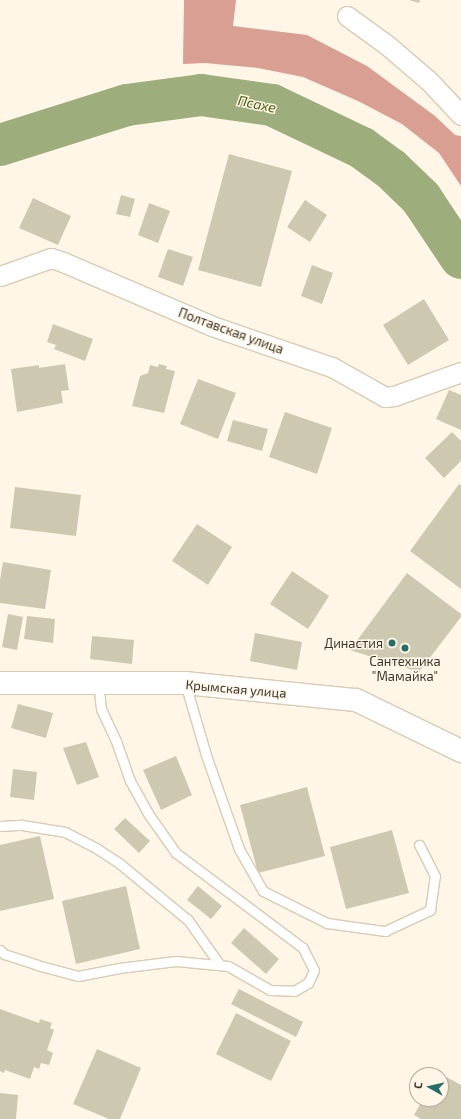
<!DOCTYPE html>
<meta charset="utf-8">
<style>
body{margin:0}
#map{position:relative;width:461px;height:1119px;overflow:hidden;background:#fff6e8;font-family:"Exo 2",sans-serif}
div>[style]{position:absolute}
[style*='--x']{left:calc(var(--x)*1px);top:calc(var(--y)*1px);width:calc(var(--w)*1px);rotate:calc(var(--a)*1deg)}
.forest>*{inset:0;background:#da9f93}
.river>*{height:42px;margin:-21px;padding:0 21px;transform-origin:21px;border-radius:21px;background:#9dad7b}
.building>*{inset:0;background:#cdc9b0}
.roads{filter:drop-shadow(1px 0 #d9cab4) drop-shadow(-1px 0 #d9cab4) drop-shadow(0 1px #d9cab4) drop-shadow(0 -1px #d9cab4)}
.lane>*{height:9px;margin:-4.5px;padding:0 4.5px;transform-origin:4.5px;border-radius:4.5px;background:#fff}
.street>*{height:19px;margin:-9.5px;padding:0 9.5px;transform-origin:9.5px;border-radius:9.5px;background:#fff}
.secondary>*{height:22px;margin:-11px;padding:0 11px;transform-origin:11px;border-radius:11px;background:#fff}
.dots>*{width:11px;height:11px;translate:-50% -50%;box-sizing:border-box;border:2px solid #fff6e8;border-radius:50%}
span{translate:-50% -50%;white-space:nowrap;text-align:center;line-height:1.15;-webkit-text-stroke:3px #fff6e8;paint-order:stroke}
.street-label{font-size:13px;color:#3b352c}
.poi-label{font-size:13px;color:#3b352c}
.right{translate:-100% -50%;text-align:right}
.water-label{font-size:14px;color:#4b5e0e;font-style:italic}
.north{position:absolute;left:409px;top:1067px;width:40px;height:40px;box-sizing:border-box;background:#fff6e8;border:1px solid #b1a99d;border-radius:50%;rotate:278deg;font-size:11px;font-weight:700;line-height:16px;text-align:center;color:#3b352c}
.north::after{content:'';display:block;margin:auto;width:14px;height:18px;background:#246e6a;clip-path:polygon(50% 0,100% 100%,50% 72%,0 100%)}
</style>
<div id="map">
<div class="forest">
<i style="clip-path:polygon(184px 0,236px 0,233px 26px,307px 35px,367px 66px,435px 116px,455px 135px,461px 136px,461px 186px,439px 153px,402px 124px,358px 101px,303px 77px,258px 68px,205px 63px,183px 64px)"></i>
</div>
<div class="river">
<i style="--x:0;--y:145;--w:133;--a:-17.5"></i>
<i style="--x:127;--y:105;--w:75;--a:-7.7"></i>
<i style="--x:201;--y:95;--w:72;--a:8"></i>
<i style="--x:272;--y:105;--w:100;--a:25.5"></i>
<i style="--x:362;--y:148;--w:36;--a:36"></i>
<i style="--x:391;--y:169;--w:42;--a:44"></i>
<i style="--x:421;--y:198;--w:72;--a:56.3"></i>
</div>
<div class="building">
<i style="clip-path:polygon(409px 0,420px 0,419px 3px)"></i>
<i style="clip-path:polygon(229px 154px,292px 171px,261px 287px,198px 270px)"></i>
<i style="clip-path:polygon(121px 195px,135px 199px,130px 217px,116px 214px)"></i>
<i style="clip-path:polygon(33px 198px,71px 216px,58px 245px,19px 228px)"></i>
<i style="clip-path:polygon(305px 200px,327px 215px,310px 242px,287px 227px)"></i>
<i style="clip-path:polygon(149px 203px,170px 211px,158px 243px,138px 235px)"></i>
<i style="clip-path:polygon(168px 249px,193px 257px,183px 286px,158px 277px)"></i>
<i style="clip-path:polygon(312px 265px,333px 273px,322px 304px,301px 296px)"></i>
<i style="clip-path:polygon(424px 299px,449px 340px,408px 365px,383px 325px)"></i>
<i style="clip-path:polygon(53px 324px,93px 339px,85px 361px,54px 349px,56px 345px,47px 342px)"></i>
<i style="clip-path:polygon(65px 364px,69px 390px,61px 391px,63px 403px,17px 412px,11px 369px,39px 365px,39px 368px)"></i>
<i style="clip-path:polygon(159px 364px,167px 366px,166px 369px,175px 371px,164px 413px,132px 406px,140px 376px,148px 373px,150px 365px,158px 367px)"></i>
<i style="clip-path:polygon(198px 379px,236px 393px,218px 439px,180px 424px)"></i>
<i style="clip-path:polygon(449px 390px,461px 395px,461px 430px,436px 419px)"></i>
<i style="clip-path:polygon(285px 412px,332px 428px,317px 474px,269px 457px)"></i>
<i style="clip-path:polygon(233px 420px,268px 429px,262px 451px,227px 441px)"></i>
<i style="clip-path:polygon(452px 432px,461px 441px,461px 461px,444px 478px,425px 458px)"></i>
<i style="clip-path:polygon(459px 484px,461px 485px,461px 589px,410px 551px)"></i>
<i style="clip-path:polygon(15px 487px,81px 495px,76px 536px,10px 528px)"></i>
<i style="clip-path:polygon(197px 524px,232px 547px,208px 585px,172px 561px)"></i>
<i style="clip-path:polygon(3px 562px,51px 570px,45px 609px,0 603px,0 580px)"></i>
<i style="clip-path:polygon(292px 571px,329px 596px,308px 629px,270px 604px)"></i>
<i style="clip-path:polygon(407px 573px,461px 614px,461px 617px,419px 672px,350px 650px)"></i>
<i style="clip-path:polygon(8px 614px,23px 617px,17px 650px,2px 647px)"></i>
<i style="clip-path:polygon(27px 616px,55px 619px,53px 643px,24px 639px)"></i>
<i style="clip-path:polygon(255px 633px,302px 642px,297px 670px,250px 661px)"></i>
<i style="clip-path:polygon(92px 636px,134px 640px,132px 664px,90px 659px)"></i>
<i style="clip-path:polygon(18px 704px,53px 713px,46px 738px,11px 728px)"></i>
<i style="clip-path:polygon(86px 742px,99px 777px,77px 785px,63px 748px)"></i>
<i style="clip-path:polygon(176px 756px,192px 795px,161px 810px,143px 770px)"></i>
<i style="clip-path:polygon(13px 769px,37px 772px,34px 800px,10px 797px)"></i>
<i style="clip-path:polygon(307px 787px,325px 856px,258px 873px,240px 805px)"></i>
<i style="clip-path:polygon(125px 818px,150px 841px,139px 853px,114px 829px)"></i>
<i style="clip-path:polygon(392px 830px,409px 893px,346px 909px,330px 847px)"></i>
<i style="clip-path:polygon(40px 836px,54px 899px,0 911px,0 845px)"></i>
<i style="clip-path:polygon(126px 886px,140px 949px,76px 964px,62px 901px)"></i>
<i style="clip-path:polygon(198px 886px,222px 906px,211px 919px,187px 900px)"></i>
<i style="clip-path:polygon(244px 928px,279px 959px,266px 974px,231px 943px)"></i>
<i style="clip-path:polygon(239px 989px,303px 1022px,296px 1037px,231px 1004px)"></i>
<i style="clip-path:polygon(0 1009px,39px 1023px,40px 1019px,52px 1023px,50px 1028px,54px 1030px,47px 1050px,53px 1053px,49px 1065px,41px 1063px,39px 1069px,34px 1067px,30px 1079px,5px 1070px,4px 1073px,0 1071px)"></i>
<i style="clip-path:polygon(236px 1013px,291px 1041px,271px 1081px,216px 1054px)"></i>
<i style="clip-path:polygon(97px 1049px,141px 1068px,120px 1119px,109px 1119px,73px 1104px)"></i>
<i style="clip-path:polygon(439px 1073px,461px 1085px,461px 1119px,421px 1119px,414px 1115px,423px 1099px,441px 1099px,441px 1075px,437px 1075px)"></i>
<i style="clip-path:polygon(0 1093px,18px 1095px,16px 1119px,0 1119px)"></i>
</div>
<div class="roads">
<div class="lane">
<i style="--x:185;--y:683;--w:78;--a:73.7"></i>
<i style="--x:207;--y:758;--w:96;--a:70.6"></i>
<i style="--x:239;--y:849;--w:48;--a:60.3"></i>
<i style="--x:263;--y:891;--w:72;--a:26.6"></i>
<i style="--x:327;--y:923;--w:59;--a:7.9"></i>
<i style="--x:385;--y:931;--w:50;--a:-25"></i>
<i style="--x:430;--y:910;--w:34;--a:-82"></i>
<i style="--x:435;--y:876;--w:35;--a:-117"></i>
<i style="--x:0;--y:826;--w:22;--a:-3"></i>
<i style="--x:22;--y:825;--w:44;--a:9.2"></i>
<i style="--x:65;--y:832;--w:35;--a:27"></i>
<i style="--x:96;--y:848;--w:27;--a:33"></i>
<i style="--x:119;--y:863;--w:89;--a:39.6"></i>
<i style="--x:188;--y:920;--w:55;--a:54.6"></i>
<i style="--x:0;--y:950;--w:6;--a:45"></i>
<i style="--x:4;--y:954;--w:35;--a:18"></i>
<i style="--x:37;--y:965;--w:42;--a:15"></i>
<i style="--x:78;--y:976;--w:42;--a:-11"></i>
<i style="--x:119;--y:968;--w:57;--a:-7"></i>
<i style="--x:176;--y:961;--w:52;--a:5.5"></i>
<i style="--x:228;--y:966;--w:48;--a:29.7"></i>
<i style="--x:270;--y:990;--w:24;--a:2"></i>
<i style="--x:294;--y:991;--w:16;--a:-30"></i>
<i style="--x:308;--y:983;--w:14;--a:-65"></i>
<i style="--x:314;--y:970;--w:25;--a:-117"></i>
<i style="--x:303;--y:948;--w:159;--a:-143.2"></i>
<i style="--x:176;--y:853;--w:47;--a:-125.4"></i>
<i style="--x:149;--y:815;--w:39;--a:-119"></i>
<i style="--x:130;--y:781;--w:42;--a:-109.3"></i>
<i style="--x:116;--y:741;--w:35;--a:-115"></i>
<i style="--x:101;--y:709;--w:27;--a:-96"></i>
</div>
<div class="street">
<i style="--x:347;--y:16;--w:49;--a:35.9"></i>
<i style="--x:387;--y:45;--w:55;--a:40.6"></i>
<i style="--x:429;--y:81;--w:47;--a:46.7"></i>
<i style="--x:0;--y:276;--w:54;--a:-19.4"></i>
<i style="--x:51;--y:258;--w:13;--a:18"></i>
<i style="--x:63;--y:262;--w:162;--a:23.2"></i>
<i style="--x:212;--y:326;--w:127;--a:18.9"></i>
<i style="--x:332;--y:367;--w:61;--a:29.5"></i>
<i style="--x:385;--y:397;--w:9;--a:-6"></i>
<i style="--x:394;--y:396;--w:71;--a:-19.7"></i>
</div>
<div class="secondary">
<i style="--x:0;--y:683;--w:185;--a:0"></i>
<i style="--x:185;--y:683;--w:172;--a:5.7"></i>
<i style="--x:356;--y:700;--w:117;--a:25.9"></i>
</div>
</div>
<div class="dots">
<i style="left:392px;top:643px;background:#246e6a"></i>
<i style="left:405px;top:648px;background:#246e6a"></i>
</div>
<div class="street-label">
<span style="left:231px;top:331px;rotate:20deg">Полтавская улица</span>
<span style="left:236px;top:689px;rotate:5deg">Крымская улица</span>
</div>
<div class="poi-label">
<span class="right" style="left:383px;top:643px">Династия</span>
<span style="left:405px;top:669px">Сантехника<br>"Мамайка"</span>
</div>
<div class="water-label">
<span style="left:257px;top:104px;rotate:12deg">Псахе</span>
</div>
<div class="north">С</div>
</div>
